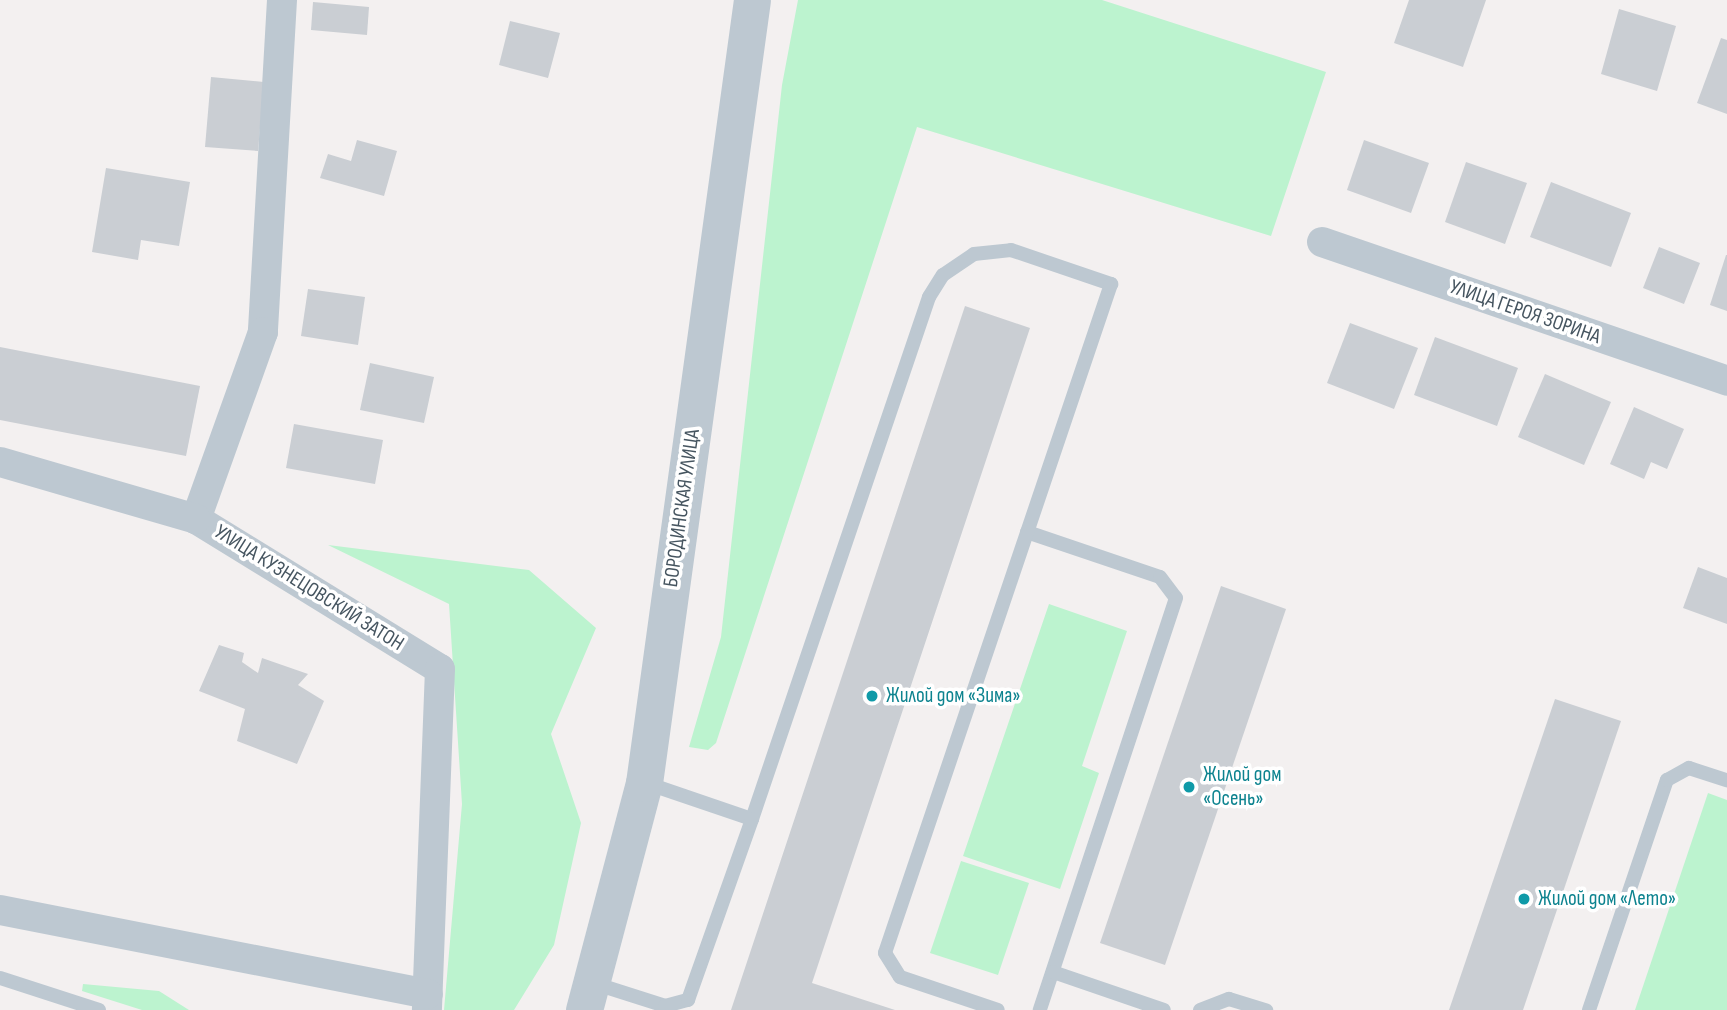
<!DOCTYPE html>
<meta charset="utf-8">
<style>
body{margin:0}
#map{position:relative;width:1727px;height:1010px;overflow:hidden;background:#f3f0f0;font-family:"Sofia Sans Condensed",sans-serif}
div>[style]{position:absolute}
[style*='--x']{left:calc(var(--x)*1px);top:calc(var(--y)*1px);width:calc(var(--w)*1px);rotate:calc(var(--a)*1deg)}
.green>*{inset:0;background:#bcf3cf}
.building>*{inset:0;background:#caced3}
.service>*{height:14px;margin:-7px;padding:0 7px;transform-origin:7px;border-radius:7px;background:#bdc8d1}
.minor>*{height:30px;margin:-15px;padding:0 15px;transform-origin:15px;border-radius:15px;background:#bdc8d1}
.tertiary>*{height:37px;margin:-18.5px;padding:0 18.5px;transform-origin:18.5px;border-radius:18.5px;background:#bdc8d1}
.dots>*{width:19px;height:19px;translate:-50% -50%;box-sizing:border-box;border:4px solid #fff;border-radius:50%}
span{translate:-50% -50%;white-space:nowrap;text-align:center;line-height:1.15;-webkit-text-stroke:7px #fff;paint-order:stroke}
.street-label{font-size:21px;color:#465560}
.culture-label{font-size:21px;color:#0d838f}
.left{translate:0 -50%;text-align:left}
</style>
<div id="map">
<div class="green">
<i style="clip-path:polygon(798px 0,1102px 0,1326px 72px,1271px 236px,917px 127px,716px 743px,708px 750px,689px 747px,721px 637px,782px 85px)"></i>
<i style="clip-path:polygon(328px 545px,529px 570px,596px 628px,551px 734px,581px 823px,554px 945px,514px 1010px,444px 1010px,462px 804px,449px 604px)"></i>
<i style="clip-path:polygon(1049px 604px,1127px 631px,1082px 766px,1099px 773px,1060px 889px,963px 856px)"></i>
<i style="clip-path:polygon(1708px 793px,1727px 800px,1727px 1010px,1635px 1010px)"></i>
<i style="clip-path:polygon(961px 861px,1029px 883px,998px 975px,930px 953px)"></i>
<i style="clip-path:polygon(83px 984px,159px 991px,189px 1010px,142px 1010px,82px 991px)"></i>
</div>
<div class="building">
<i style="clip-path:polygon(1409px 0,1486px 0,1463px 67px,1394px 43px)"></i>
<i style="clip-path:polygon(313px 2px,369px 7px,367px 35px,311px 30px)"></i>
<i style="clip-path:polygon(1619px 9px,1676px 26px,1657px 91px,1601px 74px)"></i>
<i style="clip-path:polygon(510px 21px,560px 33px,548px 78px,499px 65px)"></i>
<i style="clip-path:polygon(1721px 38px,1727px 40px,1727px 114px,1697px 103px)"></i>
<i style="clip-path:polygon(211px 77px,264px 82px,258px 151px,205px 147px)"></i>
<i style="clip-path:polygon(357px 140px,397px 151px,384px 196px,320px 178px,328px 154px,351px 161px)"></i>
<i style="clip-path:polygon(1364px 140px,1429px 163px,1411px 213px,1347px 190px)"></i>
<i style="clip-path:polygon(1466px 162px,1527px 183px,1505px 244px,1445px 222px)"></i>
<i style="clip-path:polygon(106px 168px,190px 182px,179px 246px,141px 240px,138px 260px,92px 252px)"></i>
<i style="clip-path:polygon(1551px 182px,1631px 213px,1611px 267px,1530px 237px)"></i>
<i style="clip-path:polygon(1659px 247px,1700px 263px,1684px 304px,1643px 288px)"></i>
<i style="clip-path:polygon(1726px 255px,1727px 255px,1727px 311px,1710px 305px)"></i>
<i style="clip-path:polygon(308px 289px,365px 297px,358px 345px,301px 336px)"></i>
<i style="clip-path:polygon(965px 306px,1030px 328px,812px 983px,895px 1010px,731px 1010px)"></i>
<i style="clip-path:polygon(1350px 323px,1418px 348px,1394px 409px,1327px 383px)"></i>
<i style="clip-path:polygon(1435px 337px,1518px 368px,1497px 426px,1414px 395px)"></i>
<i style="clip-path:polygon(0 347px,200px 386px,186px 456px,0 420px)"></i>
<i style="clip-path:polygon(370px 363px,434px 377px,424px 423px,360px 410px)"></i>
<i style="clip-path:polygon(1545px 374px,1611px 402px,1584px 465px,1518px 437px)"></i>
<i style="clip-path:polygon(1634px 407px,1684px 429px,1667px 469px,1651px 462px,1644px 479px,1610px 464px)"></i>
<i style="clip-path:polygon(294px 424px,383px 440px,375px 484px,286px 468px)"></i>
<i style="clip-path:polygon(1698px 567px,1727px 578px,1727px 624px,1683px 608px)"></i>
<i style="clip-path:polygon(1221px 586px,1286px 609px,1165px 965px,1100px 943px)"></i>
<i style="clip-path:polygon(219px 645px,244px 653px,242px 662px,258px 673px,262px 658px,308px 674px,298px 685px,324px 701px,297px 764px,237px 741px,245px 709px,199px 691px)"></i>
<i style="clip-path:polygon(1555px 699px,1621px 721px,1523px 1010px,1449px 1010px)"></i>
</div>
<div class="service">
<i style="--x:1027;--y:532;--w:140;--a:18.7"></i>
<i style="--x:1160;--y:577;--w:26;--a:53"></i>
<i style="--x:1176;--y:598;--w:434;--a:108.3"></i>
<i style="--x:646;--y:783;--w:112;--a:18.8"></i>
<i style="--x:752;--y:819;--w:551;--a:-71.27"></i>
<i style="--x:929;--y:297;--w:26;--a:-58"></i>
<i style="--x:943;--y:275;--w:37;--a:-34"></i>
<i style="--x:974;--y:254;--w:37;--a:-6"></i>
<i style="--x:1011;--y:250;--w:106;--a:18.8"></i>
<i style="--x:1111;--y:284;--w:706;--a:108.67"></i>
<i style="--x:885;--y:953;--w:28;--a:58"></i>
<i style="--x:900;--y:977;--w:103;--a:18.6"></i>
<i style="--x:1053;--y:972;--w:117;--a:18.9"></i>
<i style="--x:0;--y:978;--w:104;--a:17.9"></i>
<i style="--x:590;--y:982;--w:79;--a:17.7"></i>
<i style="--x:665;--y:1006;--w:24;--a:-15"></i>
<i style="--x:688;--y:1000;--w:192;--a:-70.5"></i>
<i style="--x:1200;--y:1010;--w:31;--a:-21"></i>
<i style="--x:1229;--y:999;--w:39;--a:17"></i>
<i style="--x:1589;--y:1010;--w:243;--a:-71.3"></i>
<i style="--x:1667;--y:780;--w:25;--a:-29"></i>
<i style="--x:1689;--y:768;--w:40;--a:18"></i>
</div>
<div class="minor">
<i style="--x:282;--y:0;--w:333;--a:93.3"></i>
<i style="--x:263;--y:332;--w:199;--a:109.7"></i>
<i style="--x:196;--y:519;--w:286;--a:31.6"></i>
<i style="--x:440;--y:669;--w:341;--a:92.2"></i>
<i style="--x:1322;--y:242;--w:428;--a:18.9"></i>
<i style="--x:0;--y:462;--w:204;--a:16.2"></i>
<i style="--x:0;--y:910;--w:436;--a:11.1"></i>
</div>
<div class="tertiary">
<i style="--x:584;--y:1010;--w:235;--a:-75.2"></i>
<i style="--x:644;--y:783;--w:790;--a:-82.15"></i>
</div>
<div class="dots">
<i style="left:872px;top:696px;background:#0f9aa8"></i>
<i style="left:1189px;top:787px;background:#0f9aa8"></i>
<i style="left:1524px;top:899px;background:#0f9aa8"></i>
</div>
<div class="street-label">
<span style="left:1525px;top:312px;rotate:19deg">УЛИЦА ГЕРОЯ ЗОРИНА</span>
<span style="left:682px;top:508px;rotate:-82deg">БОРОДИНСКАЯ УЛИЦА</span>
<span style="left:309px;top:588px;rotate:32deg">УЛИЦА КУЗНЕЦОВСКИЙ ЗАТОН</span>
</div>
<div class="culture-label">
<span class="left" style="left:886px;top:696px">Жилой дом «Зима»</span>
<span class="left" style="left:1203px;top:787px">Жилой дом<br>«Осень»</span>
<span class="left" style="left:1538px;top:899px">Жилой дом «Лето»</span>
</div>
</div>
